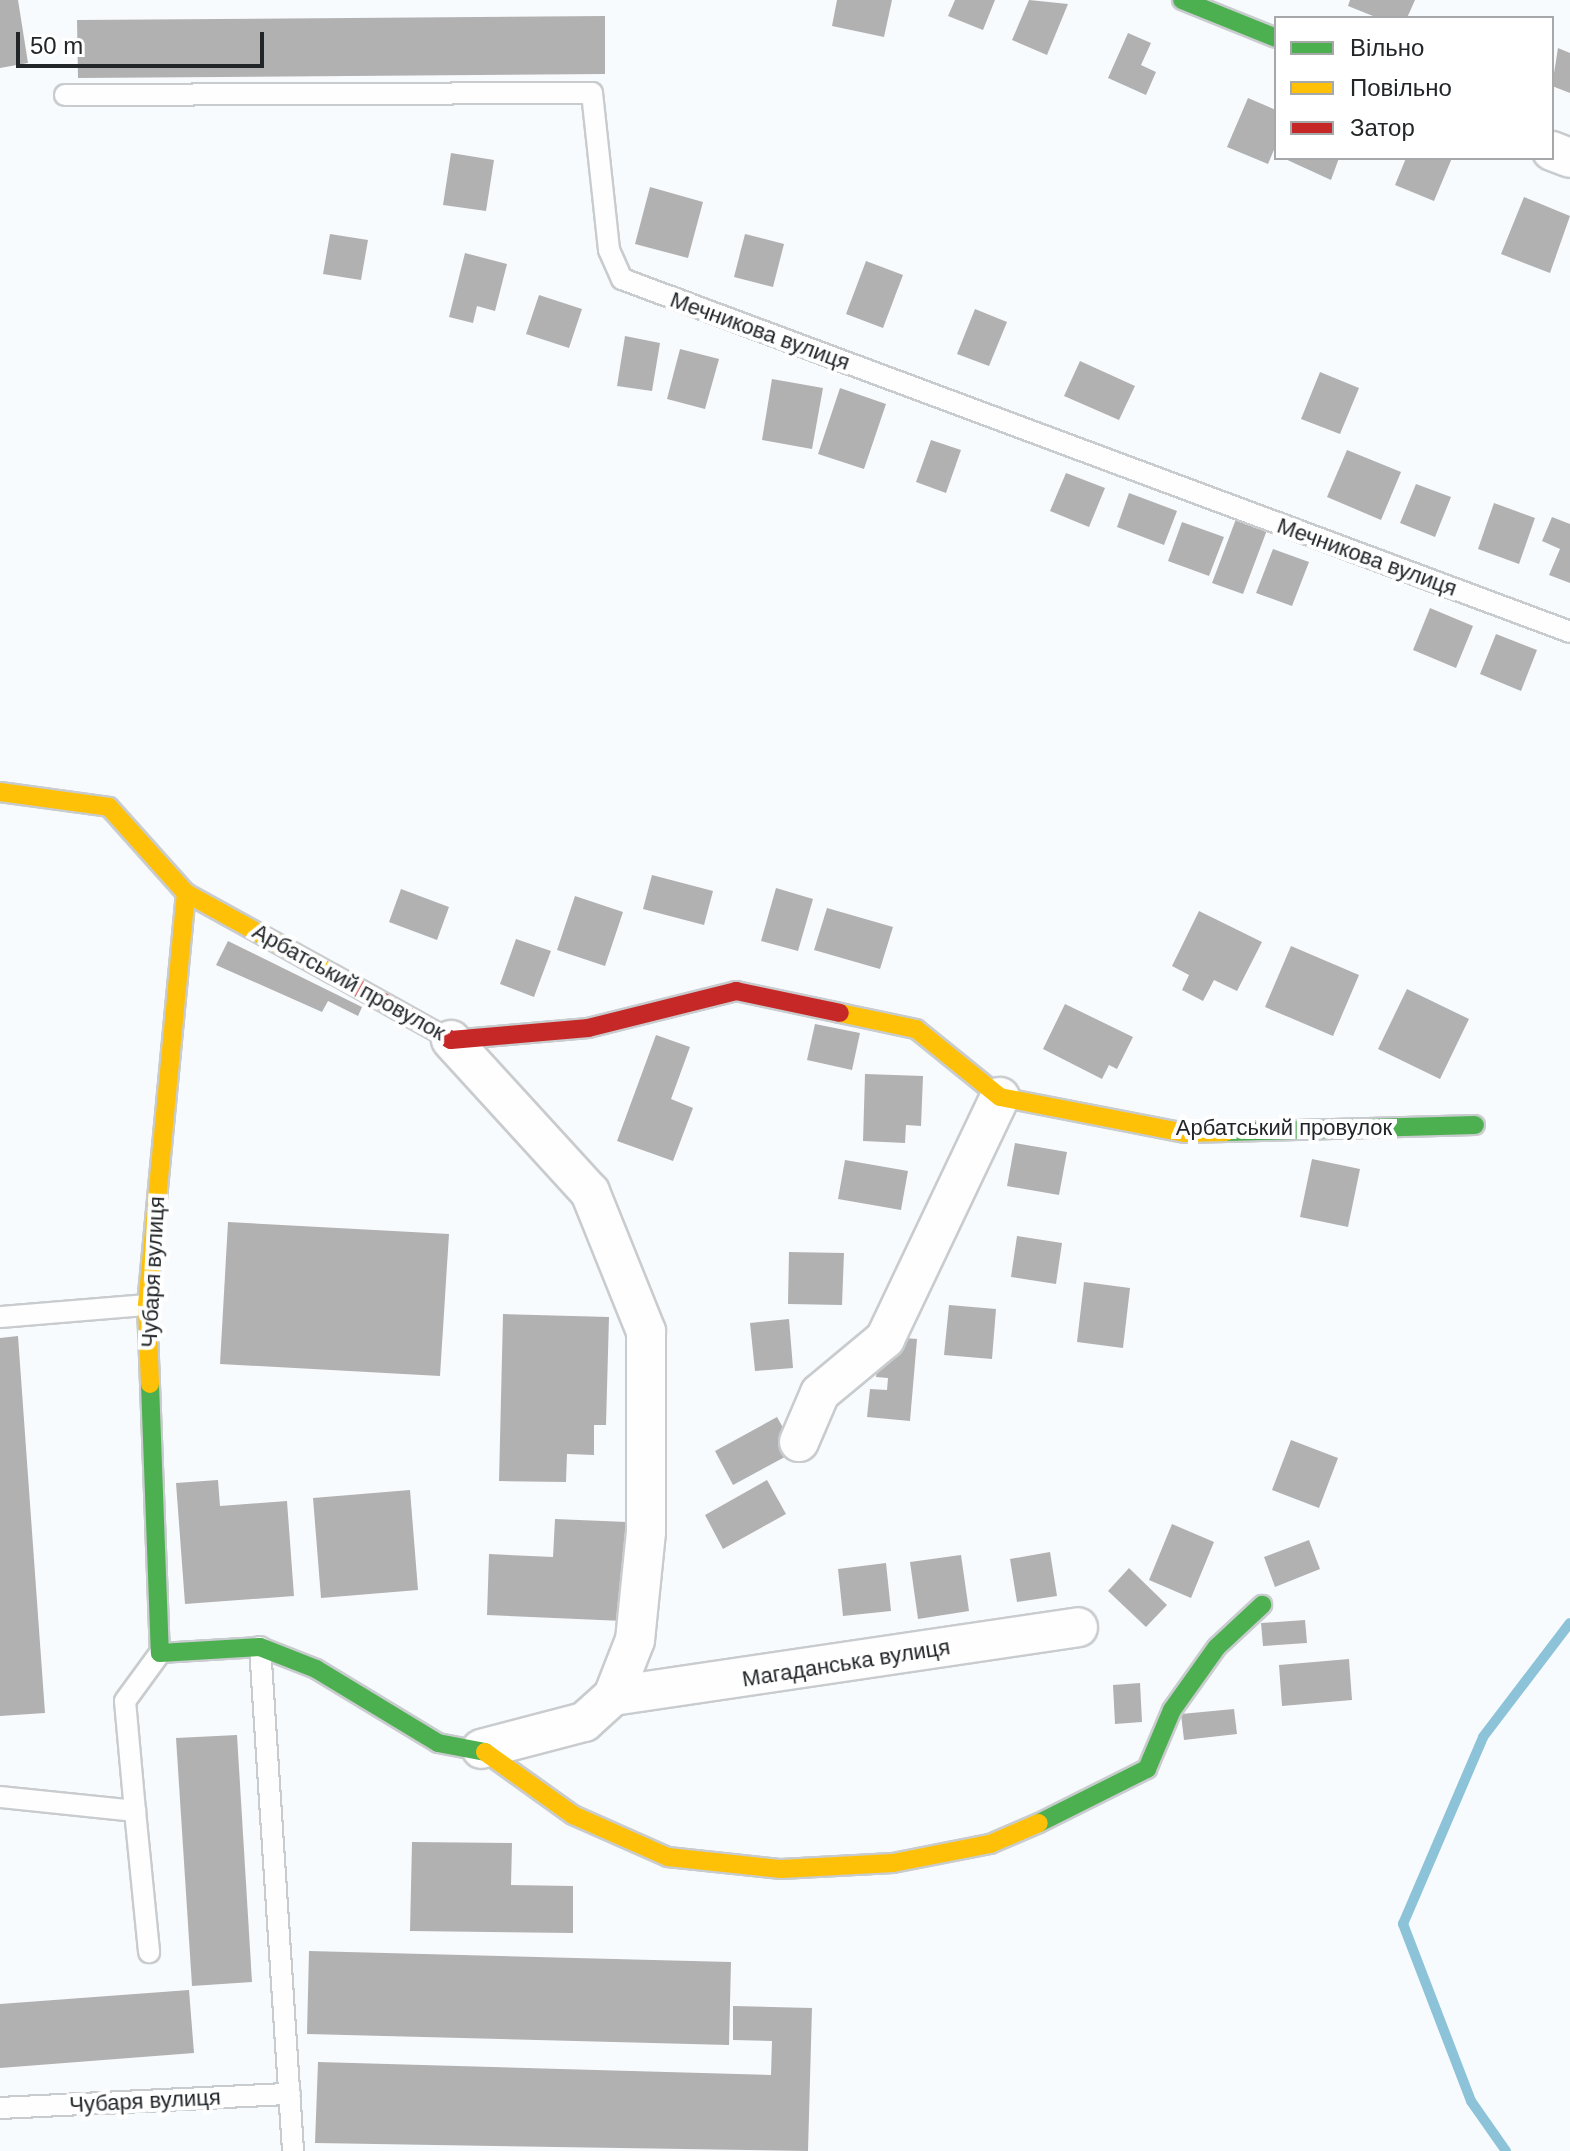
<!DOCTYPE html>
<meta charset="utf-8">
<style>
body{margin:0}
#map{position:relative;width:1570px;height:2151px;overflow:hidden;background:#f8fbfd;font-family:Arial,sans-serif}
div>[style]{position:absolute}
[style*='--x']{left:calc(var(--x)*1px);top:calc(var(--y)*1px);width:calc(var(--w)*1px);rotate:calc(var(--a)*1deg)}
.stream>*{height:10px;margin:-5px;padding:0 5px;transform-origin:5px;border-radius:5px;background:#8cc3d8}
.building>*{inset:0;background:#b2b1b2}
.roads{filter:drop-shadow(2px 0 #c9ccce) drop-shadow(-2px 0 #c9ccce) drop-shadow(0 2px #c9ccce) drop-shadow(0 -2px #c9ccce)}
.lane>*{height:20px;margin:-10px;padding:0 10px;transform-origin:10px;border-radius:10px;background:#fefeff}
.street>*{height:38px;margin:-19px;padding:0 19px;transform-origin:19px;border-radius:19px;background:#fefeff}
.fast>*{height:18px;margin:-9px;padding:0 9px;transform-origin:9px;border-radius:9px;background:#4caf50}
.slow>*{height:18px;margin:-9px;padding:0 9px;transform-origin:9px;border-radius:9px;background:#ffc107}
.jam>*{height:18px;margin:-9px;padding:0 9px;transform-origin:9px;border-radius:9px;background:#c62828}
span{translate:-50% -50%;white-space:nowrap;text-align:center;line-height:1.15;-webkit-text-stroke:8px #fff;paint-order:stroke}
.street-label{font-size:22px;color:#222628}
.legend{position:absolute;left:1274px;top:16px;width:280px;height:144px;box-sizing:border-box;background:#fff;border:2px solid #a7a8a9;margin:0;padding:10px 14px;list-style:none;font-size:24px;color:#222628}
.legend li{display:flex;align-items:center;gap:16px;height:40px}
.legend b{width:40px;border:2px solid #a7a8a9}
.scale{position:absolute;left:16px;top:32px;width:248px;height:36px;box-sizing:border-box;border:4px solid #222628;border-top:0;padding-left:10px;font-size:24px;line-height:28px;white-space:nowrap;color:#222628;-webkit-text-stroke:6px #fff;paint-order:stroke}
</style>
<div id="map">
<div class="stream">
<i style="--x:1506;--y:2151;--w:61;--a:-125"></i>
<i style="--x:1471;--y:2101;--w:190;--a:-111"></i>
<i style="--x:1403;--y:1924;--w:203;--a:-66.8"></i>
<i style="--x:1483;--y:1737;--w:143;--a:-52.7"></i>
</div>
<div class="building">
<i style="clip-path:polygon(0 0,18px 0,28px 63px,0 68px)"></i>
<i style="clip-path:polygon(837px 0,892px 0,884px 37px,832px 26px)"></i>
<i style="clip-path:polygon(955px 0,995px 0,983px 30px,948px 16px)"></i>
<i style="clip-path:polygon(1029px 0,1068px 4px,1047px 55px,1012px 40px)"></i>
<i style="clip-path:polygon(1350px 0,1415px 0,1407px 18px,1378px 18px,1348px 6px)"></i>
<i style="clip-path:polygon(605px 16px,605px 74px,78px 78px,77px 20px)"></i>
<i style="clip-path:polygon(1128px 33px,1151px 43px,1141px 65px,1156px 72px,1146px 95px,1108px 78px)"></i>
<i style="clip-path:polygon(1558px 48px,1570px 53px,1570px 93px,1552px 86px)"></i>
<i style="clip-path:polygon(1248px 98px,1276px 110px,1276px 145px,1268px 164px,1227px 147px)"></i>
<i style="clip-path:polygon(451px 153px,494px 160px,486px 211px,443px 205px)"></i>
<i style="clip-path:polygon(1283px 158px,1339px 158px,1331px 180px)"></i>
<i style="clip-path:polygon(1406px 158px,1452px 158px,1434px 201px,1395px 185px)"></i>
<i style="clip-path:polygon(650px 187px,703px 202px,688px 258px,635px 244px)"></i>
<i style="clip-path:polygon(1524px 197px,1570px 216px,1550px 273px,1501px 254px)"></i>
<i style="clip-path:polygon(330px 234px,368px 240px,361px 280px,323px 274px)"></i>
<i style="clip-path:polygon(745px 234px,784px 244px,773px 287px,734px 277px)"></i>
<i style="clip-path:polygon(465px 253px,507px 264px,495px 311px,477px 306px,473px 323px,449px 317px)"></i>
<i style="clip-path:polygon(866px 261px,903px 275px,883px 328px,846px 314px)"></i>
<i style="clip-path:polygon(539px 295px,582px 309px,569px 348px,526px 334px)"></i>
<i style="clip-path:polygon(975px 309px,1007px 322px,989px 366px,957px 354px)"></i>
<i style="clip-path:polygon(625px 336px,660px 343px,652px 391px,617px 386px)"></i>
<i style="clip-path:polygon(680px 349px,719px 359px,705px 409px,667px 399px)"></i>
<i style="clip-path:polygon(1080px 361px,1135px 386px,1119px 420px,1064px 396px)"></i>
<i style="clip-path:polygon(1320px 372px,1359px 388px,1340px 434px,1301px 419px)"></i>
<i style="clip-path:polygon(772px 379px,823px 388px,812px 449px,762px 440px)"></i>
<i style="clip-path:polygon(840px 388px,886px 404px,864px 469px,818px 454px)"></i>
<i style="clip-path:polygon(931px 440px,961px 450px,946px 493px,916px 482px)"></i>
<i style="clip-path:polygon(1347px 450px,1401px 472px,1381px 520px,1327px 497px)"></i>
<i style="clip-path:polygon(1066px 473px,1105px 488px,1089px 527px,1050px 511px)"></i>
<i style="clip-path:polygon(1416px 484px,1451px 497px,1435px 537px,1400px 523px)"></i>
<i style="clip-path:polygon(1129px 493px,1177px 511px,1164px 545px,1117px 527px)"></i>
<i style="clip-path:polygon(1494px 503px,1535px 518px,1519px 564px,1478px 549px)"></i>
<i style="clip-path:polygon(1552px 517px,1570px 524px,1570px 583px,1549px 575px,1560px 549px,1542px 541px)"></i>
<i style="clip-path:polygon(1236px 519px,1267px 530px,1243px 594px,1212px 583px)"></i>
<i style="clip-path:polygon(1182px 522px,1224px 537px,1209px 576px,1168px 561px)"></i>
<i style="clip-path:polygon(1273px 549px,1309px 562px,1292px 606px,1256px 593px)"></i>
<i style="clip-path:polygon(1430px 608px,1473px 626px,1456px 668px,1413px 650px)"></i>
<i style="clip-path:polygon(1496px 634px,1537px 650px,1521px 691px,1480px 674px)"></i>
<i style="clip-path:polygon(652px 875px,713px 891px,704px 925px,643px 909px)"></i>
<i style="clip-path:polygon(776px 888px,813px 899px,798px 951px,761px 941px)"></i>
<i style="clip-path:polygon(401px 889px,449px 907px,437px 940px,389px 922px)"></i>
<i style="clip-path:polygon(575px 896px,623px 912px,605px 966px,557px 950px)"></i>
<i style="clip-path:polygon(827px 908px,893px 927px,880px 969px,814px 950px)"></i>
<i style="clip-path:polygon(1199px 911px,1262px 942px,1237px 991px,1214px 980px,1203px 1001px,1182px 990px,1189px 975px,1172px 966px)"></i>
<i style="clip-path:polygon(516px 939px,551px 951px,534px 997px,500px 984px)"></i>
<i style="clip-path:polygon(228px 941px,362px 1007px,358px 1016px,328px 1001px,322px 1012px,216px 965px)"></i>
<i style="clip-path:polygon(1291px 946px,1359px 975px,1333px 1036px,1265px 1007px)"></i>
<i style="clip-path:polygon(1407px 989px,1469px 1019px,1440px 1079px,1378px 1049px)"></i>
<i style="clip-path:polygon(1065px 1004px,1133px 1037px,1117px 1069px,1109px 1065px,1102px 1079px,1043px 1049px)"></i>
<i style="clip-path:polygon(815px 1024px,860px 1033px,852px 1070px,807px 1060px)"></i>
<i style="clip-path:polygon(656px 1035px,690px 1047px,671px 1099px,693px 1108px,673px 1161px,617px 1141px)"></i>
<i style="clip-path:polygon(865px 1074px,923px 1076px,921px 1126px,906px 1125px,905px 1143px,863px 1141px)"></i>
<i style="clip-path:polygon(1015px 1143px,1067px 1152px,1059px 1195px,1007px 1186px)"></i>
<i style="clip-path:polygon(1312px 1159px,1360px 1169px,1348px 1227px,1300px 1217px)"></i>
<i style="clip-path:polygon(845px 1160px,908px 1171px,901px 1210px,838px 1199px)"></i>
<i style="clip-path:polygon(228px 1222px,449px 1234px,440px 1376px,220px 1364px)"></i>
<i style="clip-path:polygon(1017px 1236px,1062px 1243px,1056px 1284px,1011px 1277px)"></i>
<i style="clip-path:polygon(789px 1252px,844px 1253px,842px 1305px,788px 1304px)"></i>
<i style="clip-path:polygon(1084px 1282px,1130px 1288px,1123px 1348px,1077px 1342px)"></i>
<i style="clip-path:polygon(949px 1305px,996px 1309px,992px 1359px,944px 1355px)"></i>
<i style="clip-path:polygon(503px 1314px,609px 1317px,606px 1425px,594px 1425px,594px 1455px,567px 1454px,566px 1482px,499px 1481px)"></i>
<i style="clip-path:polygon(789px 1319px,793px 1368px,755px 1371px,750px 1323px)"></i>
<i style="clip-path:polygon(18px 1336px,45px 1713px,0 1716px,0 1338px)"></i>
<i style="clip-path:polygon(892px 1337px,917px 1339px,910px 1421px,867px 1417px,870px 1389px,887px 1390px,888px 1378px,876px 1377px,878px 1361px,890px 1361px)"></i>
<i style="clip-path:polygon(777px 1417px,796px 1451px,733px 1485px,715px 1451px)"></i>
<i style="clip-path:polygon(1291px 1440px,1338px 1458px,1319px 1508px,1272px 1490px)"></i>
<i style="clip-path:polygon(218px 1480px,220px 1506px,287px 1501px,294px 1596px,185px 1604px,176px 1483px)"></i>
<i style="clip-path:polygon(767px 1480px,786px 1514px,723px 1549px,705px 1515px)"></i>
<i style="clip-path:polygon(410px 1490px,418px 1590px,321px 1598px,313px 1498px)"></i>
<i style="clip-path:polygon(555px 1519px,627px 1522px,623px 1621px,487px 1615px,489px 1554px,553px 1557px)"></i>
<i style="clip-path:polygon(1172px 1524px,1214px 1542px,1191px 1598px,1149px 1580px)"></i>
<i style="clip-path:polygon(1309px 1540px,1320px 1569px,1275px 1587px,1264px 1557px)"></i>
<i style="clip-path:polygon(1050px 1552px,1057px 1596px,1017px 1602px,1010px 1559px)"></i>
<i style="clip-path:polygon(961px 1555px,969px 1611px,918px 1619px,910px 1562px)"></i>
<i style="clip-path:polygon(886px 1563px,891px 1611px,843px 1616px,838px 1569px)"></i>
<i style="clip-path:polygon(1129px 1568px,1167px 1605px,1146px 1627px,1108px 1591px)"></i>
<i style="clip-path:polygon(1305px 1620px,1307px 1643px,1263px 1646px,1261px 1623px)"></i>
<i style="clip-path:polygon(1349px 1659px,1352px 1700px,1282px 1706px,1279px 1665px)"></i>
<i style="clip-path:polygon(1140px 1683px,1142px 1722px,1115px 1724px,1113px 1685px)"></i>
<i style="clip-path:polygon(1234px 1709px,1237px 1734px,1184px 1740px,1181px 1714px)"></i>
<i style="clip-path:polygon(237px 1735px,252px 1982px,192px 1986px,176px 1738px)"></i>
<i style="clip-path:polygon(412px 1842px,512px 1843px,511px 1885px,573px 1886px,573px 1933px,410px 1931px)"></i>
<i style="clip-path:polygon(309px 1951px,731px 1962px,729px 2045px,307px 2034px)"></i>
<i style="clip-path:polygon(189px 1990px,194px 2053px,0 2068px,0 2004px)"></i>
<i style="clip-path:polygon(733px 2006px,812px 2008px,808px 2151px,315px 2143px,318px 2062px,771px 2075px,772px 2041px,733px 2040px)"></i>
</div>
<div class="roads">
<div class="lane">
<i style="--x:65;--y:95;--w:527;--a:-0.22"></i>
<i style="--x:592;--y:93;--w:158;--a:83.8"></i>
<i style="--x:609;--y:250;--w:32;--a:66"></i>
<i style="--x:622;--y:279;--w:1012;--a:20.42"></i>
<i style="--x:0;--y:1317;--w:147;--a:-4.7"></i>
<i style="--x:260;--y:1647;--w:505;--a:86.25"></i>
<i style="--x:0;--y:1797;--w:136;--a:5.9"></i>
<i style="--x:135;--y:1811;--w:142;--a:84.3"></i>
<i style="--x:135;--y:1811;--w:110;--a:-95.2"></i>
<i style="--x:125;--y:1701;--w:59;--a:-53.9"></i>
<i style="--x:0;--y:2108;--w:290;--a:-2.8"></i>
</div>
<div class="street">
<i style="--x:1552;--y:151;--w:19;--a:21"></i>
<i style="--x:451;--y:1040;--w:206;--a:47.6"></i>
<i style="--x:590;--y:1192;--w:150;--a:68.1"></i>
<i style="--x:646;--y:1331;--w:201;--a:90"></i>
<i style="--x:646;--y:1532;--w:109;--a:95.8"></i>
<i style="--x:635;--y:1640;--w:60;--a:111.4"></i>
<i style="--x:613;--y:1696;--w:39;--a:138"></i>
<i style="--x:584;--y:1722;--w:106;--a:165.3"></i>
<i style="--x:799;--y:1442;--w:53;--a:-66.8"></i>
<i style="--x:820;--y:1393;--w:85;--a:-39.7"></i>
<i style="--x:885;--y:1339;--w:268;--a:-64.6"></i>
<i style="--x:613;--y:1696;--w:470;--a:-8.4"></i>
</div>
<div class="fast">
<i style="--x:1182;--y:0;--w:101;--a:22"></i>
<i style="--x:1226;--y:1132;--w:249;--a:-1.6"></i>
<i style="--x:150;--y:1384;--w:269;--a:87.9"></i>
<i style="--x:160;--y:1653;--w:100;--a:-3.4"></i>
<i style="--x:260;--y:1647;--w:60;--a:21.4"></i>
<i style="--x:316;--y:1669;--w:143;--a:31.2"></i>
<i style="--x:438;--y:1743;--w:48;--a:10.8"></i>
<i style="--x:1039;--y:1823;--w:121;--a:-26.6"></i>
<i style="--x:1147;--y:1769;--w:64;--a:-67"></i>
<i style="--x:1172;--y:1710;--w:77;--a:-54.5"></i>
<i style="--x:1217;--y:1647;--w:62;--a:-43"></i>
</div>
<div class="slow">
<i style="--x:0;--y:792;--w:110;--a:7.8"></i>
<i style="--x:109;--y:807;--w:115;--a:48.2"></i>
<i style="--x:186;--y:893;--w:168;--a:28.9"></i>
<i style="--x:840;--y:1013;--w:78;--a:11.9"></i>
<i style="--x:916;--y:1029;--w:108;--a:39"></i>
<i style="--x:1000;--y:1097;--w:188;--a:11"></i>
<i style="--x:1185;--y:1133;--w:41;--a:-1.4"></i>
<i style="--x:150;--y:1384;--w:79;--a:-92.2"></i>
<i style="--x:147;--y:1305;--w:414;--a:-84.6"></i>
<i style="--x:485;--y:1752;--w:108;--a:35.6"></i>
<i style="--x:573;--y:1815;--w:104;--a:23.9"></i>
<i style="--x:668;--y:1857;--w:114;--a:6.1"></i>
<i style="--x:781;--y:1869;--w:112;--a:-3.1"></i>
<i style="--x:893;--y:1863;--w:99;--a:-11.1"></i>
<i style="--x:990;--y:1844;--w:53;--a:-23.2"></i>
</div>
<div class="jam">
<i style="--x:333;--y:974;--w:135;--a:29.2"></i>
<i style="--x:451;--y:1040;--w:138;--a:-5"></i>
<i style="--x:588;--y:1028;--w:153;--a:-14"></i>
<i style="--x:736;--y:991;--w:106;--a:11.9"></i>
</div>
</div>
<div class="street-label">
<span style="left:760px;top:331px;rotate:20deg">Мечникова вулиця</span>
<span style="left:1367px;top:557px;rotate:20deg">Мечникова вулиця</span>
<span style="left:349px;top:982px;rotate:29deg">Арбатський провулок</span>
<span style="left:1284px;top:1128px">Арбатський провулок</span>
<span style="left:153px;top:1272px;rotate:-87deg">Чубаря вулиця</span>
<span style="left:846px;top:1663px;rotate:-9deg">Магаданська вулиця</span>
<span style="left:145px;top:2101px;rotate:-3deg">Чубаря вулиця</span>
</div>
<ul class="legend">
<li><b style="height:10px;background:#4caf50"></b>Вільно</li>
<li><b style="height:10px;background:#ffc107"></b>Повільно</li>
<li><b style="height:10px;background:#c62828"></b>Затор</li>
</ul>
<div class="scale">50 m</div>
</div>
